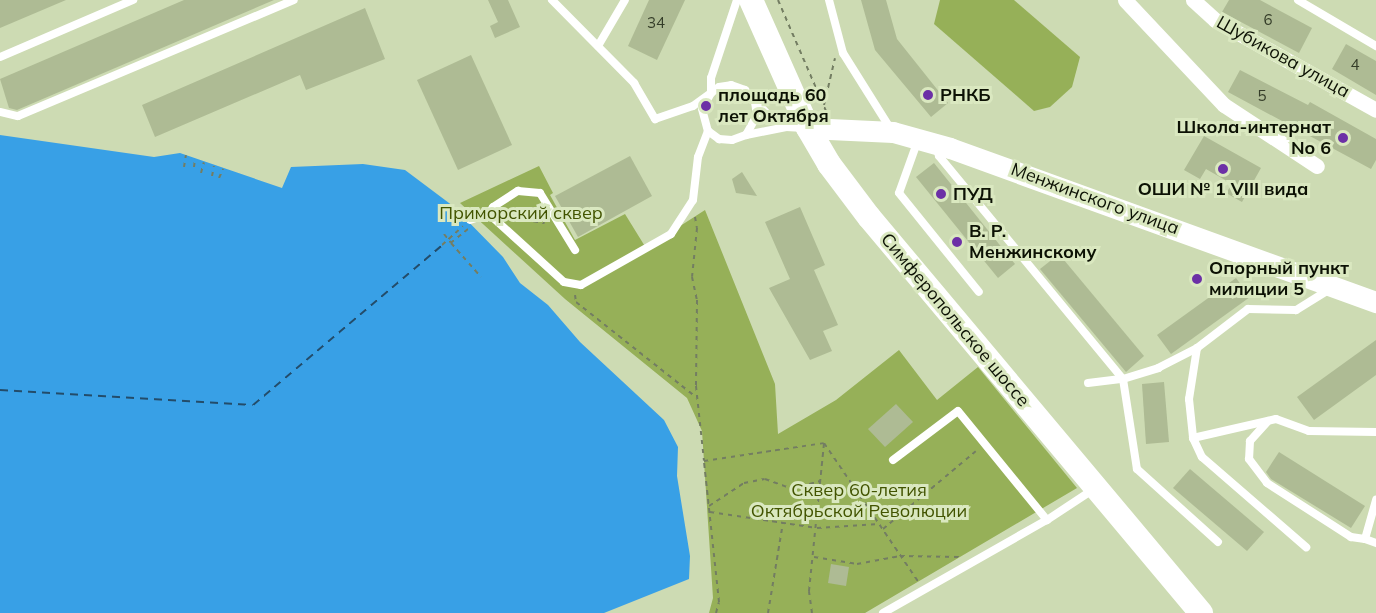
<!DOCTYPE html>
<meta charset="utf-8">
<style>
body{margin:0}
#map{position:relative;width:1376px;height:613px;overflow:hidden;background:#cddbb3;font-family:Mulish,sans-serif}
div>[style]{position:absolute}
[style*='--x']{left:calc(var(--x)*1px);top:calc(var(--y)*1px);width:calc(var(--w)*1px);rotate:calc(var(--a)*1deg)}
.green>*{inset:0;background:#96b058}
.water>*{inset:0;background:#38a0e6}
.ferry>*{height:1.5px;margin-top:-0.75px;transform-origin:0;background:repeating-linear-gradient(90deg,#234c6a 0 8px,transparent 0 14px)}
.building>*{inset:0;background:#aebb94}
.path>*{height:2px;margin-top:-1px;transform-origin:0;background:repeating-linear-gradient(90deg,#737d62 0 4.5px,transparent 0 9px)}
.lane>*{height:8px;margin:-4px;padding:0 4px;transform-origin:4px;border-radius:4px;background:#fff}
.street>*{height:15px;margin:-7.5px;padding:0 7.5px;transform-origin:7.5px;border-radius:7.5px;background:#fff}
.secondary>*{height:21px;margin:-10.5px;padding:0 10.5px;transform-origin:10.5px;border-radius:10.5px;background:#fff}
.primary>*{height:24px;margin:-12px;padding:0 12px;transform-origin:12px;border-radius:12px;background:#fff}
.dots>*{width:16px;height:16px;translate:-50% -50%;box-sizing:border-box;border:3px solid #dae8c0;border-radius:50%}
span{translate:-50% -50%;white-space:nowrap;text-align:center;line-height:1.15;-webkit-text-stroke:6px #dae8c0;paint-order:stroke}
.number-label{font-size:15px;color:#343c28}
.number-label span{-webkit-text-stroke-width:0}
.street-label{font-size:18px;color:#0c1104}
.poi-label{font-size:18px;color:#0c1104;font-weight:700}
.left{translate:0 -50%;text-align:left}
.right{translate:-100% -50%;text-align:right}
.park-label{font-size:18px;color:#425400}
</style>
<div id="map">
<div class="green">
<i style="clip-path:polygon(940px 0,1014px 0,1080px 57px,1072px 87px,1050px 107px,1034px 111px,934px 24px)"></i>
<i style="clip-path:polygon(539px 166px,553px 193px,550px 195px,575px 240px,625px 214px,646px 248px,705px 210px,775px 384px,778px 434px,836px 400px,899px 350px,937px 400px,978px 367px,1077px 488px,865px 613px,709px 613px,713px 598px,702px 431px,687px 398px,565px 299px,460px 203px)"></i>
</div>
<div class="water">
<i style="clip-path:polygon(0 135px,154px 157px,180px 153px,282px 188px,291px 167px,363px 164px,405px 170px,453px 206px,503px 257px,520px 283px,548px 305px,580px 342px,664px 420px,678px 447px,677px 476px,690px 556px,689px 579px,604px 613px,0 613px)"></i>
</div>
<div class="ferry">
<i style="--x:0;--y:390;--w:253;--a:3.4"></i>
<i style="--x:253;--y:405;--w:248;--a:-40.2"></i>
</div>
<div class="building">
<i style="clip-path:polygon(0 0,66px 0,0 28px)"></i>
<i style="clip-path:polygon(184px 0,274px 0,17px 110px,9px 108px,0 79px)"></i>
<i style="clip-path:polygon(488px 0,508px 0,520px 27px,495px 38px,490px 26px,498px 22px)"></i>
<i style="clip-path:polygon(649px 0,685px 0,657px 60px,628px 46px)"></i>
<i style="clip-path:polygon(861px 0,886px 0,897px 39px,948px 103px,931px 117px,875px 50px)"></i>
<i style="clip-path:polygon(1229px 0,1260px 0,1312px 28px,1299px 53px,1222px 12px)"></i>
<i style="clip-path:polygon(365px 8px,385px 59px,306px 90px,300px 75px,155px 137px,142px 105px)"></i>
<i style="clip-path:polygon(1346px 44px,1376px 61px,1376px 95px,1332px 69px)"></i>
<i style="clip-path:polygon(471px 55px,512px 145px,458px 170px,417px 80px)"></i>
<i style="clip-path:polygon(1240px 70px,1308px 105px,1310px 102px,1376px 139px,1376px 160px,1371px 169px,1228px 92px)"></i>
<i style="clip-path:polygon(1204px 136px,1261px 168px,1242px 202px,1226px 193px,1232px 184px,1206px 169px,1200px 179px,1184px 170px)"></i>
<i style="clip-path:polygon(630px 156px,652px 196px,578px 237px,555px 196px)"></i>
<i style="clip-path:polygon(934px 163px,1015px 264px,998px 278px,916px 177px)"></i>
<i style="clip-path:polygon(742px 172px,757px 196px,736px 193px,732px 179px)"></i>
<i style="clip-path:polygon(800px 207px,825px 265px,814px 270px,838px 325px,823px 331px,832px 351px,810px 360px,769px 288px,790px 279px,765px 222px)"></i>
<i style="clip-path:polygon(1059px 254px,1144px 356px,1126px 372px,1040px 269px)"></i>
<i style="clip-path:polygon(1236px 278px,1250px 297px,1171px 354px,1157px 335px)"></i>
<i style="clip-path:polygon(1376px 340px,1376px 375px,1314px 420px,1297px 397px)"></i>
<i style="clip-path:polygon(1164px 382px,1169px 442px,1146px 444px,1142px 384px)"></i>
<i style="clip-path:polygon(896px 404px,913px 422px,885px 447px,868px 429px)"></i>
<i style="clip-path:polygon(1279px 452px,1365px 506px,1351px 528px,1271px 479px,1266px 472px)"></i>
<i style="clip-path:polygon(1190px 469px,1264px 532px,1247px 551px,1173px 488px)"></i>
<i style="clip-path:polygon(831px 564px,849px 567px,846px 586px,828px 583px)"></i>
</div>
<div class="path">
<i style="--x:778;--y:0;--w:121;--a:66.6"></i>
<i style="--x:824;--y:105;--w:48;--a:-76.8"></i>
<i style="--x:184;--y:167;--w:12;--a:-81"></i>
<i style="--x:194;--y:167;--w:8;--a:-83"></i>
<i style="--x:201;--y:173;--w:11;--a:-75"></i>
<i style="--x:212;--y:176;--w:10;--a:-79"></i>
<i style="--x:219;--y:178;--w:10;--a:-66"></i>
<i style="--x:507;--y:217;--w:38;--a:9"></i>
<i style="--x:695;--y:217;--w:11;--a:80"></i>
<i style="--x:697;--y:228;--w:49;--a:95.8"></i>
<i style="--x:692;--y:277;--w:24;--a:78"></i>
<i style="--x:697;--y:300;--w:86;--a:90.7"></i>
<i style="--x:696;--y:386;--w:75;--a:83.9"></i>
<i style="--x:468;--y:229;--w:22;--a:141"></i>
<i style="--x:451;--y:243;--w:45;--a:48.6"></i>
<i style="--x:444;--y:234;--w:11;--a:52"></i>
<i style="--x:442;--y:245;--w:28;--a:-42"></i>
<i style="--x:575;--y:295;--w:7;--a:82"></i>
<i style="--x:576;--y:302;--w:154;--a:38.4"></i>
<i style="--x:709;--y:506;--w:42;--a:-33.3"></i>
<i style="--x:744;--y:483;--w:21;--a:-11"></i>
<i style="--x:765;--y:479;--w:29;--a:20"></i>
<i style="--x:792;--y:489;--w:29;--a:-16"></i>
<i style="--x:710;--y:512;--w:108;--a:8.5"></i>
<i style="--x:817;--y:528;--w:62;--a:-3.7"></i>
<i style="--x:883;--y:529;--w:121;--a:-40"></i>
<i style="--x:814;--y:557;--w:44;--a:9.2"></i>
<i style="--x:857;--y:564;--w:44;--a:-10.5"></i>
<i style="--x:900;--y:556;--w:59;--a:1"></i>
<i style="--x:716;--y:613;--w:11;--a:-75"></i>
<i style="--x:719;--y:602;--w:142;--a:-96.1"></i>
<i style="--x:704;--y:461;--w:121;--a:-8.5"></i>
<i style="--x:824;--y:443;--w:169;--a:55.8"></i>
<i style="--x:768;--y:613;--w:92;--a:-80.6"></i>
<i style="--x:812;--y:613;--w:22;--a:-98"></i>
<i style="--x:809;--y:591;--w:149;--a:-84.2"></i>
</div>
<div class="lane">
<i style="--x:552;--y:0;--w:117;--a:45.3"></i>
<i style="--x:634;--y:83;--w:42;--a:59.7"></i>
<i style="--x:655;--y:119;--w:40;--a:-18.9"></i>
<i style="--x:693;--y:106;--w:32;--a:-36"></i>
<i style="--x:719;--y:87;--w:12;--a:-9"></i>
<i style="--x:731;--y:85;--w:15;--a:20"></i>
<i style="--x:745;--y:90;--w:38;--a:47"></i>
<i style="--x:771;--y:118;--w:17;--a:31"></i>
<i style="--x:737;--y:0;--w:82;--a:108.4"></i>
<i style="--x:711;--y:78;--w:15;--a:90"></i>
<i style="--x:711;--y:93;--w:18;--a:119"></i>
<i style="--x:702;--y:109;--w:23;--a:75"></i>
<i style="--x:708;--y:131;--w:14;--a:36"></i>
<i style="--x:719;--y:139;--w:13;--a:4"></i>
<i style="--x:732;--y:140;--w:15;--a:-20"></i>
<i style="--x:746;--y:135;--w:23;--a:-61"></i>
<i style="--x:757;--y:115;--w:13;--a:-99"></i>
<i style="--x:829;--y:0;--w:55;--a:75.2"></i>
<i style="--x:843;--y:53;--w:89;--a:57.9"></i>
<i style="--x:1298;--y:0;--w:91;--a:30.5"></i>
<i style="--x:598;--y:46;--w:53;--a:-59.6"></i>
<i style="--x:0;--y:57;--w:145;--a:-23.2"></i>
<i style="--x:0;--y:112;--w:18;--a:13"></i>
<i style="--x:18;--y:116;--w:299;--a:-22.8"></i>
<i style="--x:746;--y:135;--w:41;--a:-11.3"></i>
<i style="--x:786;--y:127;--w:18;--a:3"></i>
<i style="--x:918;--y:140;--w:56;--a:109.7"></i>
<i style="--x:899;--y:193;--w:127;--a:51.1"></i>
<i style="--x:937;--y:146;--w:10;--a:79"></i>
<i style="--x:939;--y:156;--w:289;--a:50.5"></i>
<i style="--x:1123;--y:379;--w:91;--a:81.2"></i>
<i style="--x:1137;--y:469;--w:109;--a:42"></i>
<i style="--x:489;--y:214;--w:8;--a:-60"></i>
<i style="--x:493;--y:207;--w:30;--a:-33"></i>
<i style="--x:518;--y:191;--w:22;--a:5"></i>
<i style="--x:540;--y:193;--w:67;--a:58.4"></i>
<i style="--x:470;--y:220;--w:20;--a:-18"></i>
<i style="--x:489;--y:214;--w:101;--a:42.2"></i>
<i style="--x:564;--y:282;--w:17;--a:10"></i>
<i style="--x:581;--y:285;--w:103;--a:-29.5"></i>
<i style="--x:671;--y:234;--w:40;--a:-57.1"></i>
<i style="--x:693;--y:200;--w:43;--a:-83.4"></i>
<i style="--x:698;--y:157;--w:28;--a:-69"></i>
<i style="--x:1330;--y:289;--w:40;--a:148"></i>
<i style="--x:1296;--y:310;--w:48;--a:-178.8"></i>
<i style="--x:1248;--y:309;--w:64;--a:142.6"></i>
<i style="--x:1197;--y:348;--w:52;--a:98.9"></i>
<i style="--x:1189;--y:399;--w:39;--a:84"></i>
<i style="--x:1193;--y:438;--w:85;--a:-12.9"></i>
<i style="--x:1276;--y:419;--w:35;--a:20"></i>
<i style="--x:1309;--y:431;--w:67;--a:0.9"></i>
<i style="--x:1088;--y:383;--w:35;--a:-7"></i>
<i style="--x:1123;--y:379;--w:37;--a:-17"></i>
<i style="--x:1158;--y:368;--w:44;--a:-27.1"></i>
<i style="--x:1268;--y:421;--w:27;--a:132"></i>
<i style="--x:1250;--y:441;--w:18;--a:93"></i>
<i style="--x:1249;--y:459;--w:30;--a:53"></i>
<i style="--x:1267;--y:483;--w:100;--a:32.7"></i>
<i style="--x:1351;--y:537;--w:14;--a:8"></i>
<i style="--x:1365;--y:539;--w:41;--a:-74.2"></i>
<i style="--x:1193;--y:438;--w:21;--a:65"></i>
<i style="--x:1202;--y:457;--w:138;--a:40.9"></i>
<i style="--x:893;--y:460;--w:81;--a:-37"></i>
<i style="--x:958;--y:411;--w:141;--a:50.8"></i>
<i style="--x:1365;--y:539;--w:12;--a:20"></i>
<i style="--x:883;--y:613;--w:189;--a:-29.6"></i>
<i style="--x:1047;--y:520;--w:56;--a:-33.4"></i>
</div>
<div class="street">
<i style="--x:1125;--y:0;--w:144;--a:46.7"></i>
<i style="--x:1224;--y:105;--w:111;--a:33.3"></i>
<i style="--x:1193;--y:0;--w:30;--a:42"></i>
<i style="--x:1215;--y:20;--w:184;--a:29.2"></i>
</div>
<div class="secondary">
<i style="--x:808;--y:128;--w:85;--a:2.7"></i>
<i style="--x:893;--y:132;--w:59;--a:15.7"></i>
<i style="--x:950;--y:148;--w:453;--a:19.9"></i>
</div>
<div class="primary">
<i style="--x:751;--y:0;--w:140;--a:66"></i>
<i style="--x:808;--y:128;--w:42;--a:59.7"></i>
<i style="--x:829;--y:164;--w:66;--a:53"></i>
<i style="--x:869;--y:217;--w:517;--a:50.02"></i>
</div>
<div class="dots">
<i style="left:928px;top:95px;background:#6c30a6"></i>
<i style="left:706px;top:106px;background:#6c30a6"></i>
<i style="left:1343px;top:138px;background:#6c30a6"></i>
<i style="left:1223px;top:169px;background:#6c30a6"></i>
<i style="left:941px;top:194px;background:#6c30a6"></i>
<i style="left:957px;top:242px;background:#6c30a6"></i>
<i style="left:1197px;top:279px;background:#6c30a6"></i>
</div>
<div class="number-label">
<span style="left:1268px;top:20px">6</span>
<span style="left:656px;top:23px">34</span>
<span style="left:1355px;top:65px">4</span>
<span style="left:1262px;top:96px">5</span>
</div>
<div class="street-label">
<span style="left:1283px;top:57px;rotate:29deg">Шубикова улица</span>
<span style="left:1095px;top:199px;rotate:20deg">Менжинского улица</span>
<span style="left:955px;top:320px;rotate:50deg">Симферопольское шоссе</span>
</div>
<div class="poi-label">
<span class="left" style="left:940px;top:95px">РНКБ</span>
<span class="left" style="left:718px;top:106px">площадь 60<br>лет Октября</span>
<span class="right" style="left:1331px;top:138px">Школа-интернат<br>No 6</span>
<span style="left:1223px;top:189px">ОШИ № 1 VIII вида</span>
<span class="left" style="left:953px;top:194px">ПУД</span>
<span class="left" style="left:969px;top:242px">В. Р.<br>Менжинскому</span>
<span class="left" style="left:1209px;top:279px">Опорный пункт<br>милиции 5</span>
</div>
<div class="park-label">
<span style="left:521px;top:213px">Приморский сквер</span>
<span style="left:859px;top:501px">Сквер 60-летия<br>Октябрьской Революции</span>
</div>
</div>
